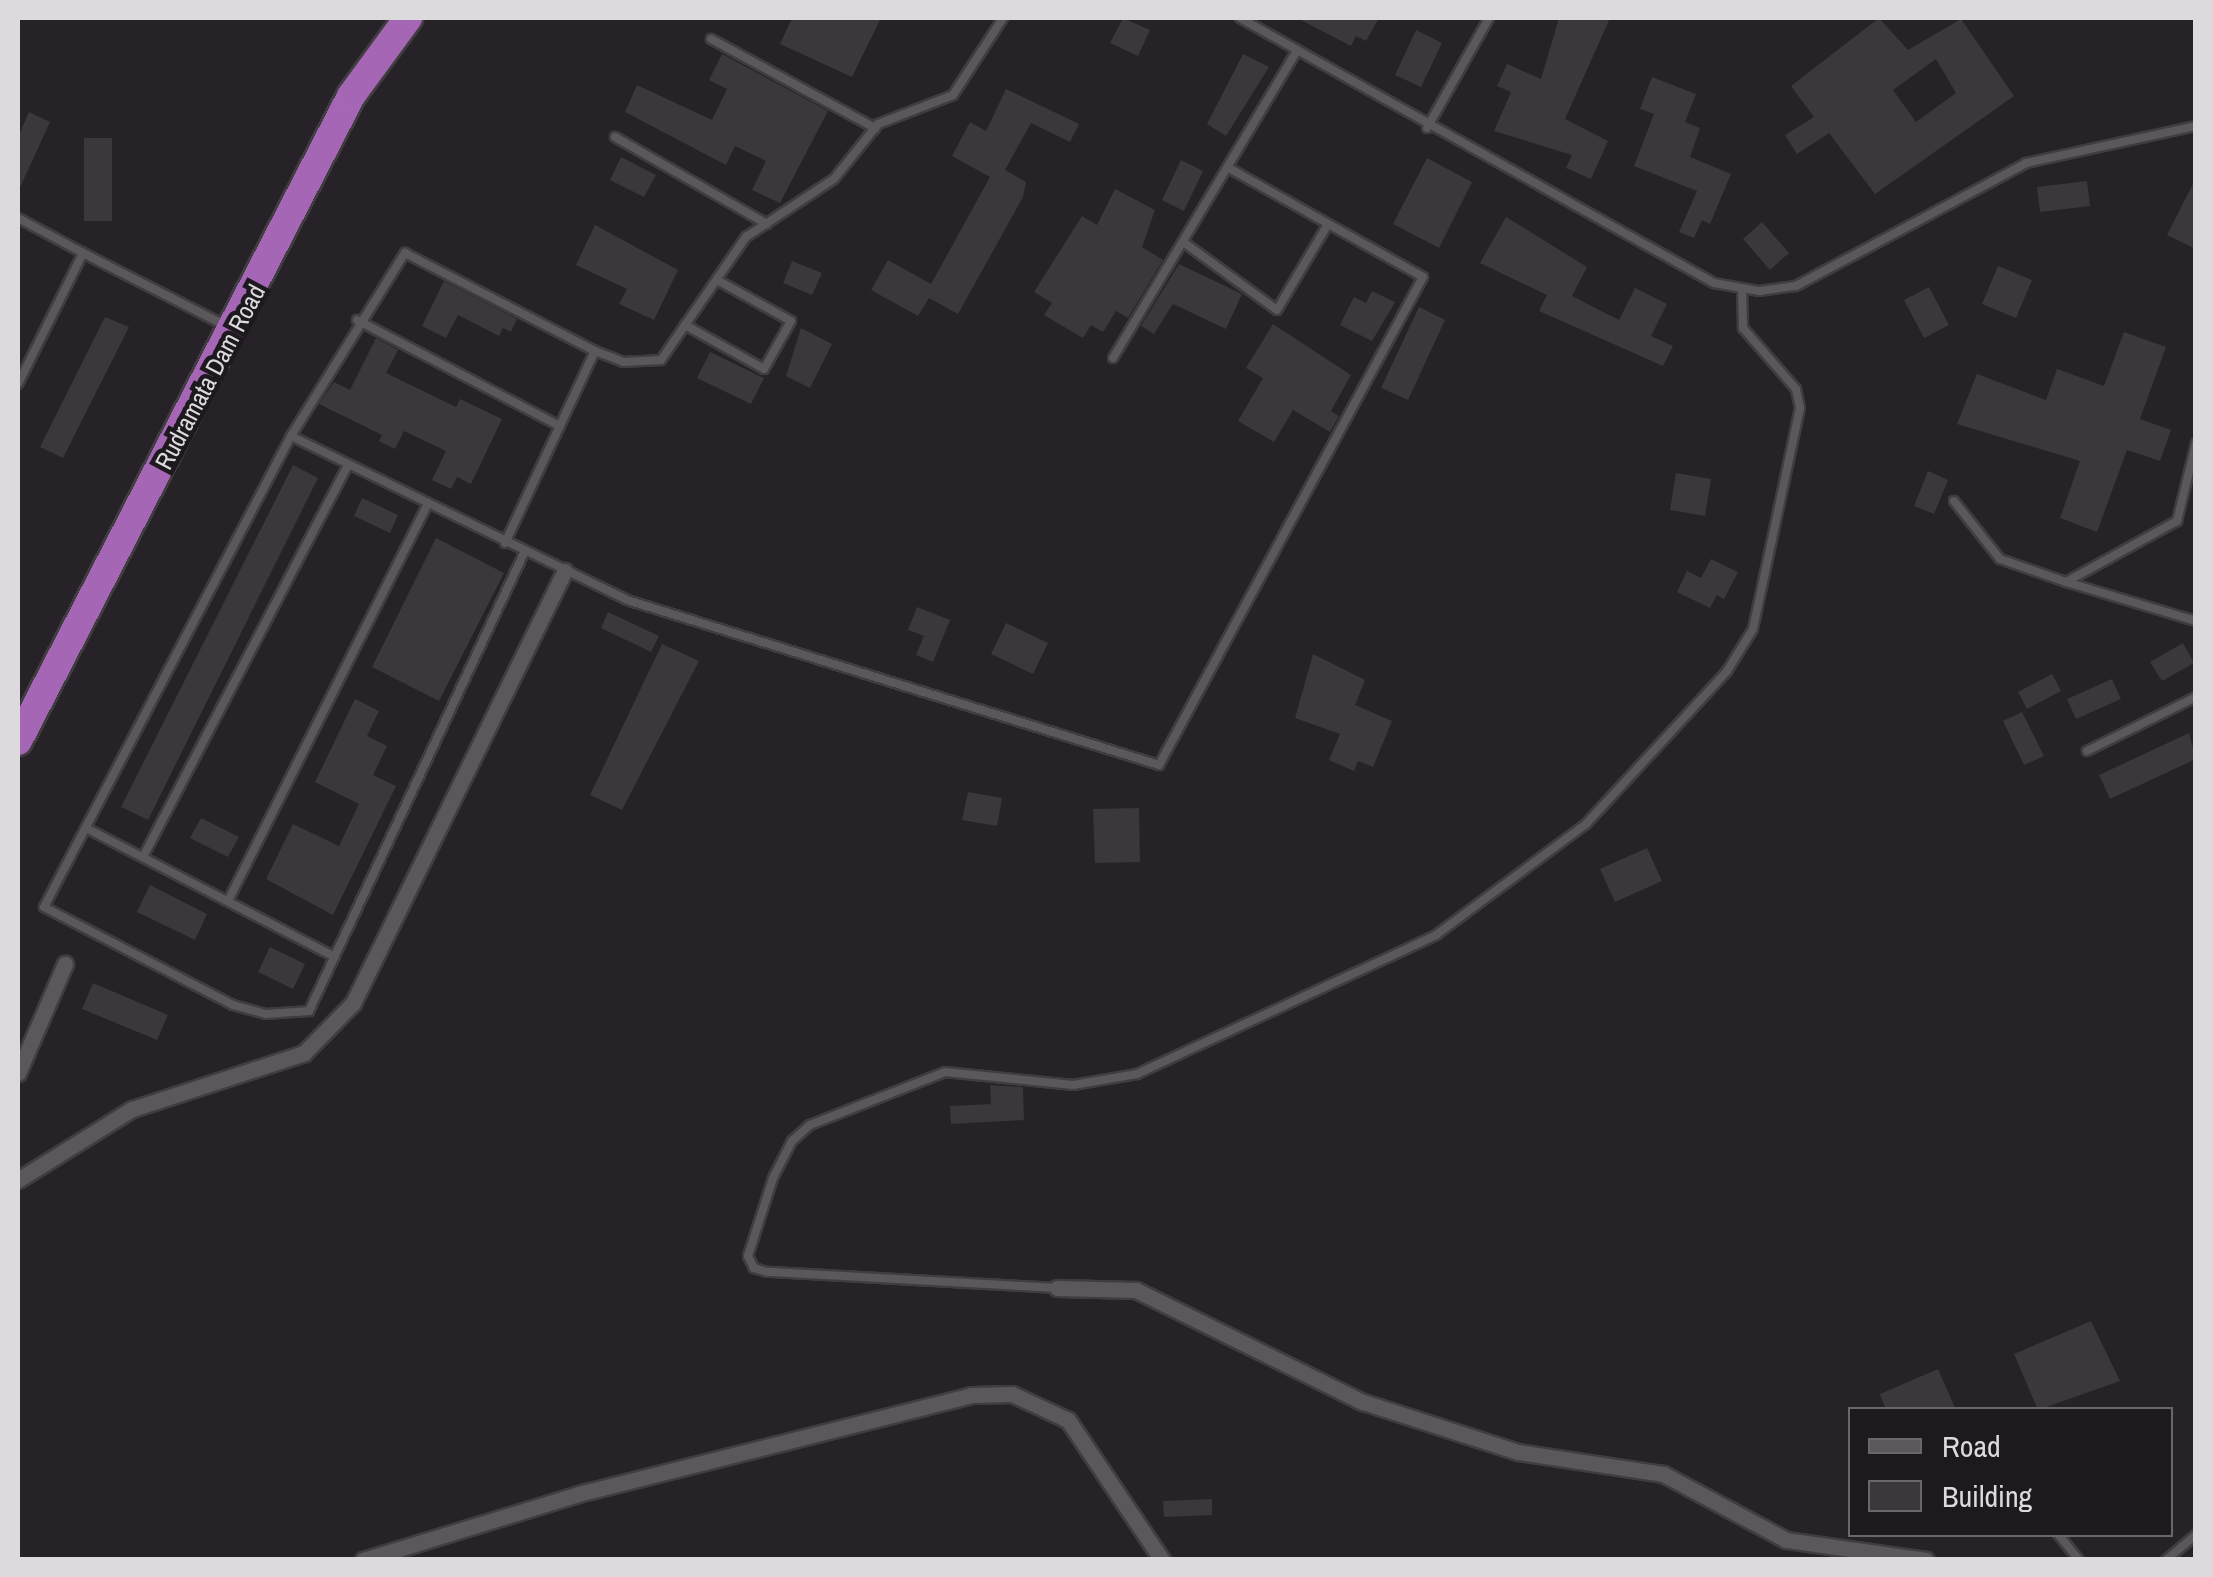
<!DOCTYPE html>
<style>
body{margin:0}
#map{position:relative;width:2213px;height:1577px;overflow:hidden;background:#262227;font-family:"Archivo Narrow",sans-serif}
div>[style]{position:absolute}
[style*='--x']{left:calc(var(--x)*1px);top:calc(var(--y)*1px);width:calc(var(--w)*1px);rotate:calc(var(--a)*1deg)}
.building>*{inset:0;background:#3b373c}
.roads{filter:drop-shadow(2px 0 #403d41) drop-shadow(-2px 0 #403d41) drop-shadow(0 2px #403d41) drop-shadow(0 -2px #403d41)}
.service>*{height:8px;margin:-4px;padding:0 4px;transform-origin:4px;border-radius:4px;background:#5c575d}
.minor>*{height:15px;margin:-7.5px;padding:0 7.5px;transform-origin:7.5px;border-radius:7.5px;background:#5c575d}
.trunk>*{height:28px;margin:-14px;padding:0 14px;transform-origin:14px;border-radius:14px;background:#a666b6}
span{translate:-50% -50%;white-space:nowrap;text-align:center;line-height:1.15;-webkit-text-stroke:9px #1d191e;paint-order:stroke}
.street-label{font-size:25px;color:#dddadd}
.frame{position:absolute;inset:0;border:20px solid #dddadd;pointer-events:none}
.legend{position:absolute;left:1848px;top:1407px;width:325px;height:130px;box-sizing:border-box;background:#1d191e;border:2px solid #6a666a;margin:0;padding:12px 18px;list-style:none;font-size:30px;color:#dddadd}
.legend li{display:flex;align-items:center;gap:20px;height:50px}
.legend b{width:50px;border:2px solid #6a666a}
</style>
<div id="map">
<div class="building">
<i style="clip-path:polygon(792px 18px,881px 18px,852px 77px,780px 44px)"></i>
<i style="clip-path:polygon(1123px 18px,1150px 30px,1138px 56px,1110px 43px)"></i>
<i style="clip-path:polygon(1297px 18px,1379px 18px,1366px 41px,1356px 36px,1351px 46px)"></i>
<i style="clip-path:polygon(1559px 18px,1610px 18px,1565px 119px,1608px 141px,1591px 179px,1566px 168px,1572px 155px,1494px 131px,1511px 92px,1497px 86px,1507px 64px,1541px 79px)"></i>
<i style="clip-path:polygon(evenodd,1879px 18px,1908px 50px,1961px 19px,2014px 96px,1875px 194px,1829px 133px,1797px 154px,1785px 135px,1814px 117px,1791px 86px,1879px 18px,1936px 59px,1956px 93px,1916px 122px,1893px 90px,1936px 59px)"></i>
<i style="clip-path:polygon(1416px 30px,1442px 43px,1421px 87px,1395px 75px)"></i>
<i style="clip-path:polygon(722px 54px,828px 111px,780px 203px,752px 190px,766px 161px,735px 146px,726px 165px,625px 112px,637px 85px,712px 120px,727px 89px,709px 80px)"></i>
<i style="clip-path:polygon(1243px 54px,1269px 67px,1226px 136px,1207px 124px)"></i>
<i style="clip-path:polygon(1652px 77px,1696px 94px,1685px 122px,1700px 128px,1690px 157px,1731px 174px,1710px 224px,1702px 220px,1694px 238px,1679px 232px,1697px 191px,1634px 166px,1654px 114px,1640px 109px)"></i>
<i style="clip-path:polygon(1006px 89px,1079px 124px,1070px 142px,1031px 123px,1005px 170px,1026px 182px,1023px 197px,958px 314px,929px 298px,918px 316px,871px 290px,888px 260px,931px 284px,990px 177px,952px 156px,970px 122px,986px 131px)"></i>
<i style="clip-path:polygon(29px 112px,50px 122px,18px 192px,18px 137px)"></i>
<i style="clip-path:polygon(84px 138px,112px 138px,112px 221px,84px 221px)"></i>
<i style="clip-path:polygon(621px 157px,656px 175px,644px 197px,610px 180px)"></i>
<i style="clip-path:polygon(1427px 158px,1472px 182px,1439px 248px,1393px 224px)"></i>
<i style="clip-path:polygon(1181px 160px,1203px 171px,1184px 211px,1162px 200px)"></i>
<i style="clip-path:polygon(2196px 178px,2196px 249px,2167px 235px)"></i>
<i style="clip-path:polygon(2087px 181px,2090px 206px,2040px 212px,2037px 187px)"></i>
<i style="clip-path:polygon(1115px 189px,1155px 210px,1142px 247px,1163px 260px,1128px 318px,1116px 311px,1103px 332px,1091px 325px,1083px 338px,1044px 315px,1052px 303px,1034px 292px,1082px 216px,1097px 225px)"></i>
<i style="clip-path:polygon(1506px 217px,1587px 267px,1572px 296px,1619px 320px,1635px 288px,1667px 304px,1651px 336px,1673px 346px,1663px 366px,1539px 311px,1547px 295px,1480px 263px)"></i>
<i style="clip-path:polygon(1762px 222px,1789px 253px,1770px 270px,1743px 239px)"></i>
<i style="clip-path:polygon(595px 225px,678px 270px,654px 320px,619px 304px,627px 289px,576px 265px)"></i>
<i style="clip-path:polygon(792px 261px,822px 273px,812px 295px,783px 283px)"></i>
<i style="clip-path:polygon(1179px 264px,1242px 294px,1226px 329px,1173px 304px,1154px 334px,1141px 326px)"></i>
<i style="clip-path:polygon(1998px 266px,2032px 280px,2016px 318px,1982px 304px)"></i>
<i style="clip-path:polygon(444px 281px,517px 319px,511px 332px,503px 328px,499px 336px,458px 315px,446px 338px,422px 326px)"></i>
<i style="clip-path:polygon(1929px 287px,1949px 325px,1924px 338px,1904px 300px)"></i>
<i style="clip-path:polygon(1372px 291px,1395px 302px,1372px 341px,1340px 325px,1354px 297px,1366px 303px)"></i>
<i style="clip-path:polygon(1419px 307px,1445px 320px,1408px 400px,1381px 388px)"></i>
<i style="clip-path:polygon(105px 317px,129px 327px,63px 458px,40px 447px)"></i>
<i style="clip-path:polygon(1273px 324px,1351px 375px,1331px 411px,1339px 416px,1330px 432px,1293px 410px,1274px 442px,1238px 421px,1263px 378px,1246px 368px)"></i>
<i style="clip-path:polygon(801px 328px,832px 344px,810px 388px,786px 376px)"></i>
<i style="clip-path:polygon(2124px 332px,2166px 347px,2140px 419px,2171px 430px,2160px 461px,2127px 450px,2097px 532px,2060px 518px,2080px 461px,1957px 424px,1977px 374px,2046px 400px,2057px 369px,2104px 386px)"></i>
<i style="clip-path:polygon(376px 338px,398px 350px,386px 373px,456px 407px,460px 399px,502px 419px,471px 484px,457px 477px,451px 489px,432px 480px,446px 451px,404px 431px,395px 449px,379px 441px,382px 435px,319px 404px,334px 382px,350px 390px)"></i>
<i style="clip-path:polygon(710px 352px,764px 378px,751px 404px,697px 378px)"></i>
<i style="clip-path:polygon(293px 465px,318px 478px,148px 820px,121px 807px)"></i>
<i style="clip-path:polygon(1928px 471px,1948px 480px,1934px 514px,1914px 506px)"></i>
<i style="clip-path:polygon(1676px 473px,1711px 479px,1705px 516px,1670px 510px)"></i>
<i style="clip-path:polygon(362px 498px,398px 515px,390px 533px,354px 516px)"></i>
<i style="clip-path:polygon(436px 538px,504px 573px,439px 701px,372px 667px)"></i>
<i style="clip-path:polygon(1711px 559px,1738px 572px,1724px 599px,1717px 595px,1710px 608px,1677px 592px,1687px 571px,1701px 578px)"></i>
<i style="clip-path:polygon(917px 607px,950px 620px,933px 662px,916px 655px,924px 636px,908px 630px)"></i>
<i style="clip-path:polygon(608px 612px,659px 636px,651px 652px,601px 628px)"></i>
<i style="clip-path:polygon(1006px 623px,1048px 643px,1033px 674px,991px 654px)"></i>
<i style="clip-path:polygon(2183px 643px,2194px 663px,2162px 681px,2150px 662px)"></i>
<i style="clip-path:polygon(662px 644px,699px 661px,622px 810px,590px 795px)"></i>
<i style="clip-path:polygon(1313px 654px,1365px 680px,1355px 705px,1392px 721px,1373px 767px,1358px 761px,1354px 771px,1329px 760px,1340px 734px,1295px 718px)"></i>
<i style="clip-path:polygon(2052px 674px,2061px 691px,2027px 709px,2018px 692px)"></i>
<i style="clip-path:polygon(2112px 679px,2121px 699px,2076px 719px,2067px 699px)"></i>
<i style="clip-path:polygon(355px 699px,379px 711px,367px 736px,387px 746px,373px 775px,396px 786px,333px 915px,266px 879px,293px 824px,339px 846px,359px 804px,315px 782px)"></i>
<i style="clip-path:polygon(2022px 712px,2044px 756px,2024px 765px,2003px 721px)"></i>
<i style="clip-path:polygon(2189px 733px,2196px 759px,2110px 799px,2099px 775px)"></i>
<i style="clip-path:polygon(968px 792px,1002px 798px,997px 826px,962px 820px)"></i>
<i style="clip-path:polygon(1139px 808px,1140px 862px,1095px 863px,1093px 809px)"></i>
<i style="clip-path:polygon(201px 818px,239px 837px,228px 857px,190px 838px)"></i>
<i style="clip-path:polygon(1647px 848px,1662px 881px,1615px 902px,1600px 869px)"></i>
<i style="clip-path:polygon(150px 885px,207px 914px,195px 940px,137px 912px)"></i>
<i style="clip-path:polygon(270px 947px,305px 964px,293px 989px,258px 972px)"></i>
<i style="clip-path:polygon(93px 983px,168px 1015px,157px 1040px,82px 1009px)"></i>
<i style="clip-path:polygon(990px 1085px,1023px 1087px,1024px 1120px,951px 1124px,950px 1106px,991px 1104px)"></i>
<i style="clip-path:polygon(2091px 1321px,2120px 1381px,2038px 1410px,2014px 1354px)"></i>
<i style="clip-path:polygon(1938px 1369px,1956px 1410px,1886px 1410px,1880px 1394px)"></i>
<i style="clip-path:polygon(1212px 1499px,1212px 1515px,1164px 1517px,1163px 1501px)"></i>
</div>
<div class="roads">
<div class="service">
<i style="--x:1240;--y:18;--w:543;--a:29.21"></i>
<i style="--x:1714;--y:283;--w:46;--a:10.1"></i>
<i style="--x:1759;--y:291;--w:37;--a:-8"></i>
<i style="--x:1796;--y:286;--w:261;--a:-28.1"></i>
<i style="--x:2026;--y:163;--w:174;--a:-12.3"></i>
<i style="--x:711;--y:39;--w:187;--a:28.5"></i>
<i style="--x:1427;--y:128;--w:126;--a:-60.6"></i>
<i style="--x:615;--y:137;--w:175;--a:29.8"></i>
<i style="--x:18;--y:218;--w:74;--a:28.3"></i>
<i style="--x:1186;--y:244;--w:112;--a:36"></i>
<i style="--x:1277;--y:310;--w:100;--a:-59.3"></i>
<i style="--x:357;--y:320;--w:229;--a:27.6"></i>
<i style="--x:685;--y:325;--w:90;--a:29.1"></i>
<i style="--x:764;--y:369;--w:55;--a:-60.6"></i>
<i style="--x:791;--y:321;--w:85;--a:-151"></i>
<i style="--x:1113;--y:358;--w:359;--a:-59.1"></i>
<i style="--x:18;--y:384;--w:146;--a:-63.6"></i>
<i style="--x:83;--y:253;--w:161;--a:27"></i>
<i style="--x:291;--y:436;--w:374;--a:26"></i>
<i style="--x:627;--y:600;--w:557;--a:17.23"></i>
<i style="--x:1159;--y:765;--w:555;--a:-61.59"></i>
<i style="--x:1423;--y:277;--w:223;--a:-150.7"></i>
<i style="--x:1954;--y:501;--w:74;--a:51.6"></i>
<i style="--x:2000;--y:559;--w:70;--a:19.2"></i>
<i style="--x:2066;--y:582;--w:127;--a:-28.8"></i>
<i style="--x:2177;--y:521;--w:80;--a:-76.3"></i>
<i style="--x:505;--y:543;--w:212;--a:-64.9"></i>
<i style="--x:525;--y:551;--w:508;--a:115.15"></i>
<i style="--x:309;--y:1011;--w:43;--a:176"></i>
<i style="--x:266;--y:1014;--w:34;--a:-165"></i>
<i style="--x:233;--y:1005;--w:213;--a:-152.6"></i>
<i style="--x:44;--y:907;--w:532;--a:-62.33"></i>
<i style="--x:291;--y:436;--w:216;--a:-58.1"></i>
<i style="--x:405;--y:253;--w:214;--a:27.3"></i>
<i style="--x:595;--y:351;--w:30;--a:21"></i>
<i style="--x:623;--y:362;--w:38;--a:-3"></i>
<i style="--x:661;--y:360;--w:150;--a:-55.4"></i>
<i style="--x:746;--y:237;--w:105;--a:-33.4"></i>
<i style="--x:834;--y:179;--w:70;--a:-51.3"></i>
<i style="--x:878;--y:124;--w:80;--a:-21.1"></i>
<i style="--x:953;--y:95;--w:92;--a:-57"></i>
<i style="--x:2066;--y:582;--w:136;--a:16.7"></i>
<i style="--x:2087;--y:751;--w:122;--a:-26.4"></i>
<i style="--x:86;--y:828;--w:280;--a:27.4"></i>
<i style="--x:143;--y:857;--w:442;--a:-62.4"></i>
<i style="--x:228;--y:901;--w:445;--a:-63.3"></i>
<i style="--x:1057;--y:1288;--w:290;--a:-176.8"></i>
<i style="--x:767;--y:1272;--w:14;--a:-163"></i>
<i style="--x:754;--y:1268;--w:13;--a:-117"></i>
<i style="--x:748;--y:1256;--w:82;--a:-72.2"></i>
<i style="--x:773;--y:1178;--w:42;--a:-62.8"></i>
<i style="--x:792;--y:1141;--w:24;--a:-42"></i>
<i style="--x:810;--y:1125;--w:145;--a:-21.4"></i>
<i style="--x:945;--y:1072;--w:129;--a:5.8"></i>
<i style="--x:1073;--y:1085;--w:65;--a:-9.8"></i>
<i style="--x:1137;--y:1074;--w:330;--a:-24.9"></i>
<i style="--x:1436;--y:935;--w:187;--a:-36.5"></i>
<i style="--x:1586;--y:824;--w:208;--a:-47.3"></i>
<i style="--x:1727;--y:671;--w:49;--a:-58.2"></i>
<i style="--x:1753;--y:629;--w:226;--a:-78"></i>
<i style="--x:1800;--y:408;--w:19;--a:-102"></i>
<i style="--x:1796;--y:389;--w:81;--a:-131"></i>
<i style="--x:1743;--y:328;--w:40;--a:-91.4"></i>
<i style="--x:2058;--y:1534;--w:33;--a:51"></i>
<i style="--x:2166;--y:1560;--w:39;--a:-40"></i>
</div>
<div class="minor">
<i style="--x:18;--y:1073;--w:119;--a:-66.7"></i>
<i style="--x:18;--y:1180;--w:134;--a:-31.9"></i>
<i style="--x:132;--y:1109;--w:181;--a:-18"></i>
<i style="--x:304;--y:1053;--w:70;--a:-45.6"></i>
<i style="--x:353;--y:1003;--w:481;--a:-63.9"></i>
<i style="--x:1057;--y:1288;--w:79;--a:1.5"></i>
<i style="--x:1136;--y:1290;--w:253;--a:26.3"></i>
<i style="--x:1363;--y:1402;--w:163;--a:17.9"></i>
<i style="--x:1518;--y:1452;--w:147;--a:8.6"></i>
<i style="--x:1663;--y:1474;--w:140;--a:28.2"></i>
<i style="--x:1786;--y:1540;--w:141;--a:8.1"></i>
<i style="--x:363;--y:1560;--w:233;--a:-17"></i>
<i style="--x:586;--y:1492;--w:397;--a:-14.1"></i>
<i style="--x:971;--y:1395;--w:41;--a:-1.4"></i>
<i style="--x:1012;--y:1394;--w:62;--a:24.9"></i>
<i style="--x:1068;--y:1420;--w:169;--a:56.1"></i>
</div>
<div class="trunk">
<i style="--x:18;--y:741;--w:726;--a:-62.69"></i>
<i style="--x:351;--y:96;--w:97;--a:-53.8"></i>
</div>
</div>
<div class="street-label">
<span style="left:210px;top:377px;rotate:-62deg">Rudramata Dam Road</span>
</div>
<div class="frame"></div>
<ul class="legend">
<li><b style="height:12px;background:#5c575d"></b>Road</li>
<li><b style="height:28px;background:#3b373c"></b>Building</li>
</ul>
</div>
